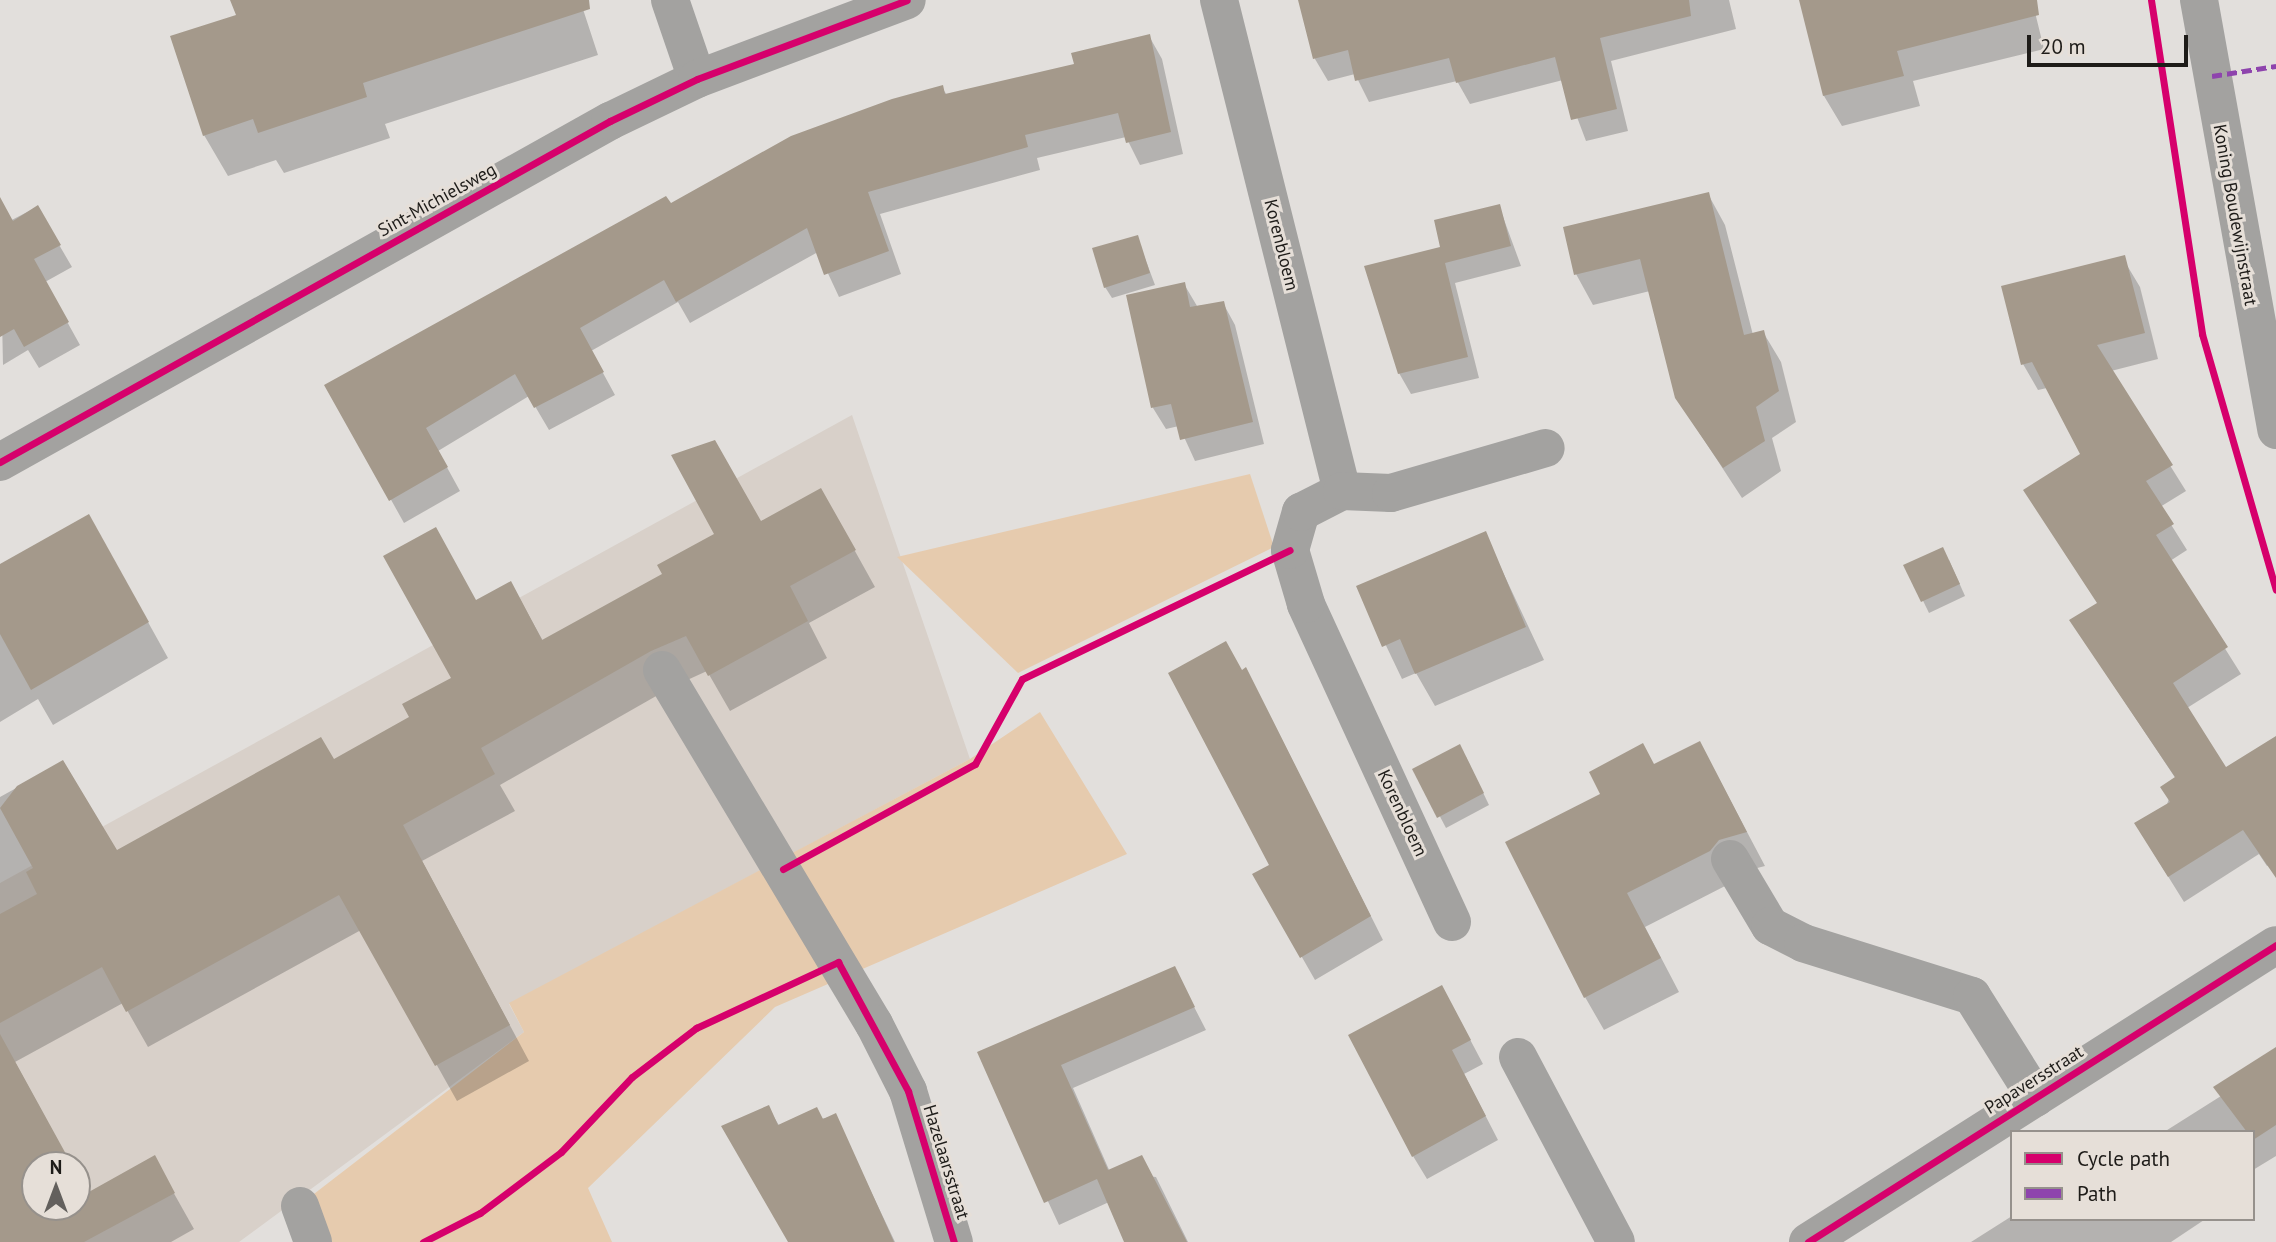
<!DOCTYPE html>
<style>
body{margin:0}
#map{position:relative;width:2276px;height:1242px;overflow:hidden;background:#e2dfdc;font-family:"PT Sans",sans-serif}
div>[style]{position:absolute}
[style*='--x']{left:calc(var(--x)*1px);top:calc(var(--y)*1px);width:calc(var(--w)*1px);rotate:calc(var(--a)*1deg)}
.built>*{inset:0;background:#d8d0c9}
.green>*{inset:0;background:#e6cbae}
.shadow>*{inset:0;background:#0003}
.building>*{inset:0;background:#a4998b}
.minor>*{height:38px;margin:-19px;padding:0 19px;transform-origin:19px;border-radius:19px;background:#a3a2a0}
.quiet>*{height:5px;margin-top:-2.5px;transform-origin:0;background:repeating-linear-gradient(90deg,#8e44ad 0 10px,transparent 0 15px)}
.cycleway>*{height:7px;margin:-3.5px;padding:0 3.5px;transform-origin:3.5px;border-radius:3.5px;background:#d6006c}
span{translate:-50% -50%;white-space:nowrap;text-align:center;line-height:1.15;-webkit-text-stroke:6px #e6dfd8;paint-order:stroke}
.street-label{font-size:18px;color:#1e1c19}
.legend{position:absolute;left:2010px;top:1130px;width:245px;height:91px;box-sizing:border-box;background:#e6dfd8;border:2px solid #96918c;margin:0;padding:9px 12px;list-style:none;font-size:21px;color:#1e1c19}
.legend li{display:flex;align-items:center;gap:14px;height:35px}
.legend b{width:35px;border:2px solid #96918c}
.north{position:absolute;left:21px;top:1151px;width:70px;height:70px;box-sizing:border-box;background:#e6dfd8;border:2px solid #96918c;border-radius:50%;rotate:0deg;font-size:19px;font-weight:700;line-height:28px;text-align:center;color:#1e1c19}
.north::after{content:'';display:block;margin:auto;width:24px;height:32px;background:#63605d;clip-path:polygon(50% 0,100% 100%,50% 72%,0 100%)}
.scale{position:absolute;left:2027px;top:35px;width:161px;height:32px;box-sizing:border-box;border:4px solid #1e1c19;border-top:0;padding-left:9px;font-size:21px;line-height:24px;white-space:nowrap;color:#1e1c19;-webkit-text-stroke:5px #e6dfd8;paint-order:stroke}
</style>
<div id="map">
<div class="built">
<i style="clip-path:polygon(evenodd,852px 415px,970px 759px,509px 1004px,524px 1032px,239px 1242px,0 1242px,0 883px,852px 415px,35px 1165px,77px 1165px,77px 1207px,35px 1207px,35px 1165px)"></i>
</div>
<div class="green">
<i style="clip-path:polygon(1250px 474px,1274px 547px,1018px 673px,897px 557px)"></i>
<i style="clip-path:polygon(1040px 712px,1127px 854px,775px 1007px,588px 1188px,612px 1242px,327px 1242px,310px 1197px,524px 1032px,509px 1003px,970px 759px)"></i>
</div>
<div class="shadow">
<i style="clip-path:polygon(232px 0,580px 0,598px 55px,385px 124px,390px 138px,284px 173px,276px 160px,228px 176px,204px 135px,238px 16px)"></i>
<i style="clip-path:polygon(1300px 0,1729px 0,1736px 29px,1611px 61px,1628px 131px,1586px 141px,1563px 80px,1470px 104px,1457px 81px,1369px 102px,1355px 74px,1328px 81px,1315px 59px)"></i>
<i style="clip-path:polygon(1801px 0,2032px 0,2044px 49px,1913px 81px,1920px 106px,1842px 126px,1824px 96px)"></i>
<i style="clip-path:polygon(1149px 36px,1162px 59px,1183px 154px,1140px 165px,1126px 137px,1037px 158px,1040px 170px,880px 214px,901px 274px,839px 297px,818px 252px,690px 323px,678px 302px,591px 351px,615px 395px,549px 430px,529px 396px,438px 451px,460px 491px,404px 523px,327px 385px,670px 206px,942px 88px,947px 95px,1076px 65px)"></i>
<i style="clip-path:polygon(1708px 194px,1725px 225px,1753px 335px,1763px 332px,1781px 362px,1796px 422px,1772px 438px,1781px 471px,1742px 498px,1676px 397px,1650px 291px,1593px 305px,1576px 274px)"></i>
<i style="clip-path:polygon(1499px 206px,1521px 266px,1455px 283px,1479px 378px,1411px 394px,1399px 373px,1442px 248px)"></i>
<i style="clip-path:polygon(37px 207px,72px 267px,45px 282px,80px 345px,39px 368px,28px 350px,3px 365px,0 226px)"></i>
<i style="clip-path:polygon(1137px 237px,1155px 285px,1112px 298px,1105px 287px)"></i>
<i style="clip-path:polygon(2125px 262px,2140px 287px,2158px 359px,2111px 371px,2186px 491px,2160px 507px,2187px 550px,2170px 561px,2241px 674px,2187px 708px,2226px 769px,2276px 749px,2276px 860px,2267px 866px,2259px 854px,2184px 902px,2151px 849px,2176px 779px,2071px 621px,2098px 604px,2082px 455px,2047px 388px,2038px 390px,2023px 364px)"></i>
<i style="clip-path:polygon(1184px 284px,1197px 306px,1223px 303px,1235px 325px,1264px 444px,1195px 461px,1179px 426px,1166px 429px,1153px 408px)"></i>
<i style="clip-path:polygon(760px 523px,841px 526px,875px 587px,809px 623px,827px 658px,730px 711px,707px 671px,672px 687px,500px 785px,515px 811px,422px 861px,529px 1061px,457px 1101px,361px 930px,148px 1047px,123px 1003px,15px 1062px,71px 1165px,35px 1165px,35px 1207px,77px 1207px,77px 1177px,87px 1195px,154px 1158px,194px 1229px,171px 1242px,0 1242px,0 797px,63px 762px,116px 852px,333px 761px,412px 718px,453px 679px,476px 602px,511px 583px,543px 641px)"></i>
<i style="clip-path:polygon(1485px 534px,1544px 660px,1435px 706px,1416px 673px,1402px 679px,1358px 587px)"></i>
<i style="clip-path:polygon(109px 552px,168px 658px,53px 725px,38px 699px,0 722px,0 566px)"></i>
<i style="clip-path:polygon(1949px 560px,1965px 596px,1929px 613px,1906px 566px)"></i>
<i style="clip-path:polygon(1246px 669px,1383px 940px,1315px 980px,1255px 875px,1271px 866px)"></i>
<i style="clip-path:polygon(1700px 743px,1765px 866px,1738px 873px,1729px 884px,1645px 927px,1679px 992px,1604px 1030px,1585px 997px,1602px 795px)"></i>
<i style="clip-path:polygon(1466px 757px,1489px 805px,1446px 828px,1415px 769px)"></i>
<i style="clip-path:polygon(1174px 968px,1206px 1030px,1073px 1088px,1110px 1172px,1156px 1177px,1188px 1242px,1126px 1242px,1109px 1202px,1059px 1225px,979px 1053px)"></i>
<i style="clip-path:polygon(1455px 1011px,1483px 1064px,1464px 1074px,1498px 1140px,1427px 1179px,1413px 1156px)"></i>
<i style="clip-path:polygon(2276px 1049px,2276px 1156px,2253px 1170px,2253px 1132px,2164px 1132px,2221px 1096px)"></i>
<i style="clip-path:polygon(768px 1107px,780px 1127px,835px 1116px,895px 1242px,817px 1242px)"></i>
<i style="clip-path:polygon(2012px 1216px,2012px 1219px,2204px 1220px,2171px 1242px,1971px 1242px)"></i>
</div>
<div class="building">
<i style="clip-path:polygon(230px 0,589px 0,590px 9px,363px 83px,367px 97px,258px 133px,253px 119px,203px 136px,170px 36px,236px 15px)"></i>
<i style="clip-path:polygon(1298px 0,1689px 0,1691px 16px,1600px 38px,1617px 109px,1571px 120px,1555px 57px,1456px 83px,1449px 58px,1355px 81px,1348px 50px,1313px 59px)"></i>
<i style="clip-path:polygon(1799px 0,2037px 0,2039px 15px,1897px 51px,1904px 76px,1823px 96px)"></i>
<i style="clip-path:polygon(1150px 34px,1171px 132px,1126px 143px,1118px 113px,1025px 135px,1028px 147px,868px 192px,889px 251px,824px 275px,807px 228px,676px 302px,664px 280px,580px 328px,604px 372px,534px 408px,515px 374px,426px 428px,448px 467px,389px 501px,324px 385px,666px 196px,671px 203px,791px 136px,892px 99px,943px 85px,945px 94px,1074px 64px,1071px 53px)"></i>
<i style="clip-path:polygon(1709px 192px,1744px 335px,1764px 330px,1779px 391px,1756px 407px,1765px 441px,1723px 468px,1675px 398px,1640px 259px,1574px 275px,1563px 227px)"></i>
<i style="clip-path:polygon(0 197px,13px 221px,38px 205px,61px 245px,34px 259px,69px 322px,24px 347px,14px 329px,0 337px)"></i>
<i style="clip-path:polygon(1500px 204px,1511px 246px,1445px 263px,1468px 357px,1398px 374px,1364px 266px,1440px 247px,1434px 220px)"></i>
<i style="clip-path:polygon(1138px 235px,1150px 273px,1104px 288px,1092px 248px)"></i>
<i style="clip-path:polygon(2125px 255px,2145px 333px,2097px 345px,2173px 465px,2146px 481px,2174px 524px,2156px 535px,2228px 647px,2173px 683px,2226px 767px,2276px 736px,2276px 878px,2243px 830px,2168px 877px,2134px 823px,2170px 802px,2160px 787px,2175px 777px,2069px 620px,2097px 603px,2023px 490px,2080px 454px,2032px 362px,2021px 365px,2001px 286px)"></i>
<i style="clip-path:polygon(1185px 282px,1190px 307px,1224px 301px,1253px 422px,1180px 440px,1171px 404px,1151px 408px,1126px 295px)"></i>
<i style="clip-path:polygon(715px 440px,761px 521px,821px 488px,856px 550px,790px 586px,808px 621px,708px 676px,686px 636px,651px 651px,481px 748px,495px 774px,403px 825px,510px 1025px,435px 1066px,339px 895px,126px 1012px,102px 967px,0 1023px,0 914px,37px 894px,26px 872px,33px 868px,0 808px,17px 786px,63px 760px,117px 850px,321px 737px,334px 759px,409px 717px,402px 704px,451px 678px,383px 556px,436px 527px,476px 600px,511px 581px,542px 640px,662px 574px,657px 565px,714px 534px,671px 455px)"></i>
<i style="clip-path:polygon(89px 514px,149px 622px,31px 690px,0 634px,0 564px)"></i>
<i style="clip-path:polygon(1486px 531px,1526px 627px,1415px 674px,1400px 639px,1382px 647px,1356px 586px)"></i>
<i style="clip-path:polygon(1943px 547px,1960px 584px,1921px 602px,1903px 565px)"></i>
<i style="clip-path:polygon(1226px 641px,1242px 670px,1246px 667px,1371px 916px,1300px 958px,1252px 874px,1269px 865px,1168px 673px)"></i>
<i style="clip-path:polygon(1700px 741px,1747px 832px,1719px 840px,1710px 851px,1627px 893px,1661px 958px,1584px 998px,1505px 842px,1600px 794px,1589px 772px,1643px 743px,1654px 764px)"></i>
<i style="clip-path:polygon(1460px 744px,1484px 793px,1437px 818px,1412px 769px)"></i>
<i style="clip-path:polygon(1175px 966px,1195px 1007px,1061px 1065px,1108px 1170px,1142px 1155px,1187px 1242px,1124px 1242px,1097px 1179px,1044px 1203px,977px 1052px)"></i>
<i style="clip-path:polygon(1442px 985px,1471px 1040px,1452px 1050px,1486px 1116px,1412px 1157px,1348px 1035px)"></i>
<i style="clip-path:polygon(0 1034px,72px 1165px,35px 1165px,35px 1207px,77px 1207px,77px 1175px,87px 1193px,155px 1155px,175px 1193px,84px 1242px,0 1242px)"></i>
<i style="clip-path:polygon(2276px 1047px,2276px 1125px,2253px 1140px,2213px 1087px)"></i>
<i style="clip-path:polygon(769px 1105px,778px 1125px,817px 1107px,823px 1119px,836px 1113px,894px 1242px,788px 1242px,721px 1126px)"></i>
</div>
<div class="minor">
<i style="--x:670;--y:0;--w:83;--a:71.1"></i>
<i style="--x:1219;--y:0;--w:506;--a:75.94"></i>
<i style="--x:2199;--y:0;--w:437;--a:79.8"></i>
<i style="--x:0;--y:462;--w:699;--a:-29.21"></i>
<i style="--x:610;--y:121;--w:97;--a:-25.8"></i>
<i style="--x:697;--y:79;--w:224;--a:-20.6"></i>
<i style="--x:662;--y:670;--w:413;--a:59.1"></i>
<i style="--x:874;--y:1024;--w:75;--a:63.1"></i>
<i style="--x:908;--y:1091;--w:158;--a:73.1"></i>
<i style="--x:1730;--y:859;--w:78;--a:59.2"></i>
<i style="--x:1770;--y:926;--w:37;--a:27"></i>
<i style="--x:1803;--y:943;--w:177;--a:17.4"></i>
<i style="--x:1972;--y:996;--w:120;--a:57.9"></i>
<i style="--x:1452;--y:922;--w:350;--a:-114.7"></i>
<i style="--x:1306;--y:604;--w:56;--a:-106.5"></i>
<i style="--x:1290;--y:550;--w:40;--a:-74"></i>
<i style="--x:1301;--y:512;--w:46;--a:-27.1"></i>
<i style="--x:1342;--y:491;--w:49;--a:2.3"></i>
<i style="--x:1391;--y:493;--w:161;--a:-16.2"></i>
<i style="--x:1518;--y:1057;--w:209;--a:62.1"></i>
<i style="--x:300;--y:1206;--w:38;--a:70"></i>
<i style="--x:1808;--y:1242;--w:554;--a:-32.4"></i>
</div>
<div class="quiet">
<i style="--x:2212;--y:76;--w:65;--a:-8.9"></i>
</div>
<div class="cycleway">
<i style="--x:2151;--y:0;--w:338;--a:81.3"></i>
<i style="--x:2202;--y:334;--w:266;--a:73.9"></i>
<i style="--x:0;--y:462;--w:699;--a:-29.21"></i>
<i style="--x:610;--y:121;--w:97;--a:-25.8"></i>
<i style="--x:697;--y:79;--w:224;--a:-20.6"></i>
<i style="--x:783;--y:869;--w:219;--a:-28.7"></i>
<i style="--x:975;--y:764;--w:97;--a:-61.1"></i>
<i style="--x:1022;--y:679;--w:297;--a:-25.7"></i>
<i style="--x:423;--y:1242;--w:64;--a:-27"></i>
<i style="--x:480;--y:1213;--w:101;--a:-37"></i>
<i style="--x:561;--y:1152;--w:103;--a:-46.6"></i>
<i style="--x:632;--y:1077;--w:81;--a:-37.4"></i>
<i style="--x:696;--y:1028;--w:157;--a:-24.9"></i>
<i style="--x:838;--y:962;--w:147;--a:61.5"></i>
<i style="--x:908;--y:1091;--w:158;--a:73.1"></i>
<i style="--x:1808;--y:1242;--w:554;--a:-32.4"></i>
</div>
<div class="street-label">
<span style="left:437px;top:200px;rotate:-29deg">Sint-Michielsweg</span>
<span style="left:2235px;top:215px;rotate:80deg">Koning Boudewijnstraat</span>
<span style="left:1281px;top:245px;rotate:76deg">Korenbloem</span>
<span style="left:1402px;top:813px;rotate:65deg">Korenbloem</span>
<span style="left:2034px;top:1080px;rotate:-32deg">Papaversstraat</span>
<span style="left:946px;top:1162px;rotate:73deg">Hazelaarsstraat</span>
</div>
<ul class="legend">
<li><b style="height:9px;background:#d6006c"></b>Cycle path</li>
<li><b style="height:9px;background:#8e44ad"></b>Path</li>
</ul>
<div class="north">N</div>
<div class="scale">20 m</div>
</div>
